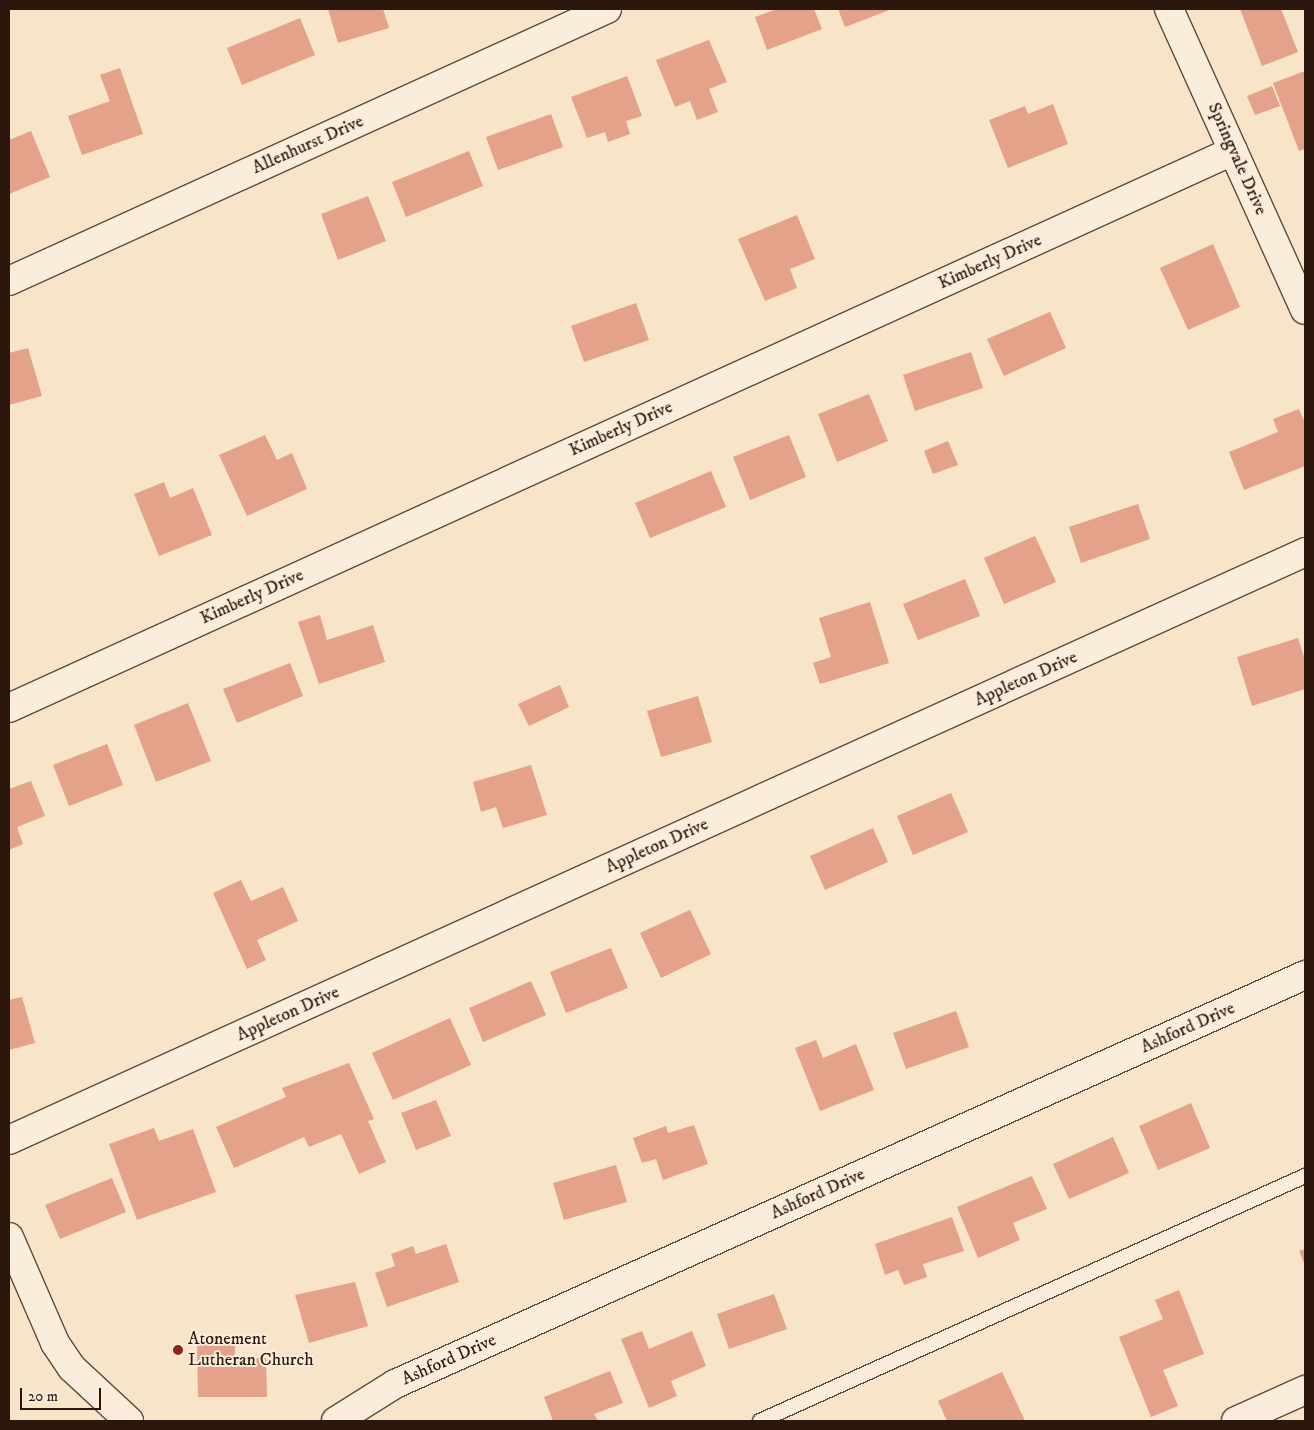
<!DOCTYPE html>
<style>
body{margin:0}
#map{position:relative;width:1314px;height:1430px;overflow:hidden;background:#f8e4c8;font-family:"IM FELL DW Pica",serif}
div>[style]{position:absolute}
[style*='--x']{left:calc(var(--x)*1px);top:calc(var(--y)*1px);width:calc(var(--w)*1px);rotate:calc(var(--a)*1deg)}
.building>*{inset:0;background:#e3a289}
.roads{filter:drop-shadow(1px 0 #5f4a3b) drop-shadow(-1px 0 #5f4a3b) drop-shadow(0 1px #5f4a3b) drop-shadow(0 -1px #5f4a3b)}
.service>*{height:14px;margin:-7px;padding:0 7px;transform-origin:7px;border-radius:7px;background:#faeddb}
.minor>*{height:28px;margin:-14px;padding:0 14px;transform-origin:14px;border-radius:14px;background:#faeddb}
.dots>*{width:14px;height:14px;translate:-50% -50%;box-sizing:border-box;border:2px solid #faeddb;border-radius:50%}
span{translate:-50% -50%;white-space:nowrap;text-align:center;line-height:1.15;-webkit-text-stroke:4px #faeddb;paint-order:stroke}
.street-label{font-size:18px;color:#2c170c}
.poi-label{font-size:18px;color:#2c170c}
.left{translate:0 -50%;text-align:left}
.frame{position:absolute;inset:0;border:10px solid #2c170c;pointer-events:none}
.scale{position:absolute;left:20px;top:1388px;width:81px;height:22px;box-sizing:border-box;border:2px solid #2c170c;border-top:0;padding-left:6px;font-size:15px;line-height:18px;white-space:nowrap;color:#2c170c;-webkit-text-stroke:4px #faeddb;paint-order:stroke}
</style>
<div id="map">
<div class="building">
<i style="clip-path:polygon(328px 9px,383px 9px,389px 28px,338px 43px)"></i>
<i style="clip-path:polygon(777px 9px,814px 9px,822px 29px,767px 50px,755px 17px)"></i>
<i style="clip-path:polygon(838px 9px,892px 9px,845px 27px)"></i>
<i style="clip-path:polygon(1240px 9px,1281px 9px,1298px 52px,1262px 66px)"></i>
<i style="clip-path:polygon(300px 18px,315px 55px,242px 85px,227px 48px)"></i>
<i style="clip-path:polygon(709px 40px,727px 82px,709px 89px,718px 112px,697px 120px,690px 101px,675px 107px,656px 60px)"></i>
<i style="clip-path:polygon(120px 68px,143px 134px,82px 155px,68px 116px,110px 101px,100px 75px)"></i>
<i style="clip-path:polygon(1305px 71px,1305px 149px,1299px 151px,1273px 83px)"></i>
<i style="clip-path:polygon(627px 76px,642px 116px,626px 121px,630px 134px,608px 142px,605px 132px,587px 138px,571px 97px)"></i>
<i style="clip-path:polygon(1272px 86px,1280px 106px,1255px 115px,1247px 96px)"></i>
<i style="clip-path:polygon(1053px 104px,1068px 144px,1008px 168px,989px 120px,1025px 106px,1028px 114px)"></i>
<i style="clip-path:polygon(551px 114px,563px 147px,498px 170px,486px 137px)"></i>
<i style="clip-path:polygon(31px 131px,50px 177px,9px 194px,9px 140px)"></i>
<i style="clip-path:polygon(469px 151px,483px 186px,406px 217px,392px 182px)"></i>
<i style="clip-path:polygon(368px 196px,386px 241px,338px 260px,321px 214px)"></i>
<i style="clip-path:polygon(797px 215px,815px 259px,790px 269px,797px 288px,765px 301px,738px 239px)"></i>
<i style="clip-path:polygon(1213px 244px,1240px 307px,1188px 330px,1160px 268px)"></i>
<i style="clip-path:polygon(636px 303px,649px 340px,584px 362px,571px 326px)"></i>
<i style="clip-path:polygon(1050px 312px,1066px 348px,1004px 376px,987px 339px)"></i>
<i style="clip-path:polygon(28px 348px,42px 396px,9px 405px,9px 353px)"></i>
<i style="clip-path:polygon(971px 352px,983px 388px,915px 411px,903px 375px)"></i>
<i style="clip-path:polygon(869px 394px,888px 441px,837px 462px,818px 414px)"></i>
<i style="clip-path:polygon(1299px 409px,1305px 423px,1305px 466px,1244px 490px,1229px 452px,1278px 432px,1273px 419px)"></i>
<i style="clip-path:polygon(265px 435px,277px 460px,292px 453px,307px 489px,247px 516px,219px 455px)"></i>
<i style="clip-path:polygon(789px 435px,806px 477px,750px 500px,733px 457px)"></i>
<i style="clip-path:polygon(948px 441px,958px 465px,933px 474px,924px 451px)"></i>
<i style="clip-path:polygon(711px 471px,726px 507px,650px 538px,635px 503px)"></i>
<i style="clip-path:polygon(164px 482px,170px 498px,193px 488px,212px 535px,159px 556px,134px 494px)"></i>
<i style="clip-path:polygon(1138px 504px,1150px 539px,1081px 563px,1069px 527px)"></i>
<i style="clip-path:polygon(1035px 536px,1056px 582px,1004px 604px,984px 558px)"></i>
<i style="clip-path:polygon(965px 579px,980px 616px,918px 640px,903px 604px)"></i>
<i style="clip-path:polygon(870px 602px,889px 663px,820px 684px,813px 663px,831px 657px,819px 618px)"></i>
<i style="clip-path:polygon(320px 615px,327px 640px,373px 625px,385px 662px,319px 684px,298px 622px)"></i>
<i style="clip-path:polygon(1298px 638px,1305px 660px,1305px 689px,1252px 706px,1237px 657px)"></i>
<i style="clip-path:polygon(290px 663px,303px 696px,237px 723px,223px 689px)"></i>
<i style="clip-path:polygon(560px 685px,569px 707px,529px 726px,518px 704px)"></i>
<i style="clip-path:polygon(698px 696px,712px 742px,661px 757px,647px 711px)"></i>
<i style="clip-path:polygon(188px 703px,211px 761px,156px 782px,134px 725px)"></i>
<i style="clip-path:polygon(107px 744px,123px 785px,69px 806px,53px 765px)"></i>
<i style="clip-path:polygon(531px 765px,547px 815px,503px 828px,496px 807px,481px 812px,473px 782px)"></i>
<i style="clip-path:polygon(31px 781px,45px 816px,17px 827px,23px 844px,9px 850px,9px 789px)"></i>
<i style="clip-path:polygon(951px 793px,968px 832px,913px 855px,897px 816px)"></i>
<i style="clip-path:polygon(873px 828px,888px 862px,825px 890px,810px 856px)"></i>
<i style="clip-path:polygon(241px 880px,251px 901px,283px 887px,298px 921px,257px 940px,266px 960px,247px 969px,213px 893px)"></i>
<i style="clip-path:polygon(690px 910px,711px 954px,661px 978px,640px 933px)"></i>
<i style="clip-path:polygon(611px 948px,628px 988px,566px 1013px,550px 972px)"></i>
<i style="clip-path:polygon(531px 981px,546px 1015px,483px 1042px,469px 1008px)"></i>
<i style="clip-path:polygon(22px 997px,35px 1043px,9px 1050px,9px 1000px)"></i>
<i style="clip-path:polygon(956px 1011px,969px 1047px,906px 1069px,893px 1033px)"></i>
<i style="clip-path:polygon(450px 1018px,471px 1065px,393px 1100px,372px 1053px)"></i>
<i style="clip-path:polygon(816px 1040px,823px 1058px,856px 1044px,874px 1090px,820px 1111px,795px 1048px)"></i>
<i style="clip-path:polygon(349px 1063px,374px 1119px,368px 1121px,386px 1162px,359px 1174px,341px 1134px,309px 1147px,304px 1137px,234px 1168px,216px 1127px,286px 1097px,282px 1088px)"></i>
<i style="clip-path:polygon(436px 1100px,451px 1136px,416px 1150px,401px 1113px)"></i>
<i style="clip-path:polygon(1191px 1103px,1210px 1148px,1158px 1170px,1139px 1126px)"></i>
<i style="clip-path:polygon(694px 1125px,708px 1164px,663px 1180px,656px 1159px,642px 1163px,633px 1138px,666px 1126px,668px 1133px)"></i>
<i style="clip-path:polygon(154px 1128px,159px 1141px,193px 1129px,216px 1192px,137px 1220px,109px 1144px)"></i>
<i style="clip-path:polygon(1113px 1137px,1129px 1173px,1069px 1199px,1053px 1164px)"></i>
<i style="clip-path:polygon(616px 1165px,627px 1202px,564px 1220px,553px 1183px)"></i>
<i style="clip-path:polygon(1032px 1176px,1047px 1209px,1013px 1223px,1020px 1240px,978px 1258px,957px 1207px)"></i>
<i style="clip-path:polygon(112px 1178px,126px 1212px,60px 1239px,45px 1205px)"></i>
<i style="clip-path:polygon(952px 1217px,964px 1251px,923px 1264px,927px 1277px,904px 1285px,898px 1270px,885px 1275px,875px 1244px)"></i>
<i style="clip-path:polygon(446px 1244px,459px 1282px,387px 1307px,375px 1273px,395px 1266px,391px 1254px,413px 1246px,416px 1254px)"></i>
<i style="clip-path:polygon(1305px 1249px,1305px 1265px,1299px 1251px)"></i>
<i style="clip-path:polygon(355px 1282px,368px 1326px,309px 1343px,295px 1295px)"></i>
<i style="clip-path:polygon(1179px 1290px,1204px 1354px,1163px 1370px,1178px 1406px,1151px 1417px,1119px 1337px,1163px 1319px,1155px 1300px)"></i>
<i style="clip-path:polygon(774px 1294px,787px 1329px,729px 1349px,717px 1314px)"></i>
<i style="clip-path:polygon(642px 1331px,649px 1349px,692px 1331px,706px 1366px,671px 1381px,677px 1396px,649px 1408px,621px 1339px)"></i>
<i style="clip-path:polygon(235px 1344px,235px 1358px,266px 1358px,267px 1397px,198px 1397px,197px 1345px)"></i>
<i style="clip-path:polygon(610px 1371px,623px 1403px,594px 1414px,598px 1421px,553px 1421px,544px 1397px)"></i>
<i style="clip-path:polygon(1002px 1372px,1025px 1421px,947px 1421px,938px 1401px)"></i>
</div>
<div class="roads">
<div class="service">
<i style="--x:760;--y:1421;--w:598;--a:-24.21"></i>
</div>
<div class="minor">
<i style="--x:1169;--y:9;--w:330;--a:65.7"></i>
<i style="--x:9;--y:281;--w:657;--a:-24.46"></i>
<i style="--x:9;--y:708;--w:1345;--a:-24.47"></i>
<i style="--x:9;--y:1140;--w:1423;--a:-24.4"></i>
<i style="--x:9;--y:1237;--w:116;--a:66.5"></i>
<i style="--x:55;--y:1343;--w:30;--a:56"></i>
<i style="--x:72;--y:1368;--w:78;--a:42.9"></i>
<i style="--x:336;--y:1421;--w:70;--a:-32.1"></i>
<i style="--x:395;--y:1384;--w:998;--a:-24.2"></i>
<i style="--x:1236;--y:1421;--w:76;--a:-24.2"></i>
</div>
</div>
<div class="dots">
<i style="left:178px;top:1350px;background:#8f2418"></i>
</div>
<div class="street-label">
<span style="left:308px;top:145px;rotate:-24deg">Allenhurst Drive</span>
<span style="left:1237px;top:159px;rotate:66deg">Springvale Drive</span>
<span style="left:990px;top:262px;rotate:-24deg">Kimberly Drive</span>
<span style="left:621px;top:429px;rotate:-24deg">Kimberly Drive</span>
<span style="left:252px;top:597px;rotate:-24deg">Kimberly Drive</span>
<span style="left:1026px;top:679px;rotate:-24deg">Appleton Drive</span>
<span style="left:657px;top:846px;rotate:-24deg">Appleton Drive</span>
<span style="left:288px;top:1014px;rotate:-24deg">Appleton Drive</span>
<span style="left:1188px;top:1028px;rotate:-24deg">Ashford Drive</span>
<span style="left:818px;top:1194px;rotate:-24deg">Ashford Drive</span>
<span style="left:449px;top:1360px;rotate:-24deg">Ashford Drive</span>
</div>
<div class="poi-label">
<span class="left" style="left:188px;top:1350px">Atonement<br>Lutheran Church</span>
</div>
<div class="frame"></div>
<div class="scale">20 m</div>
</div>
